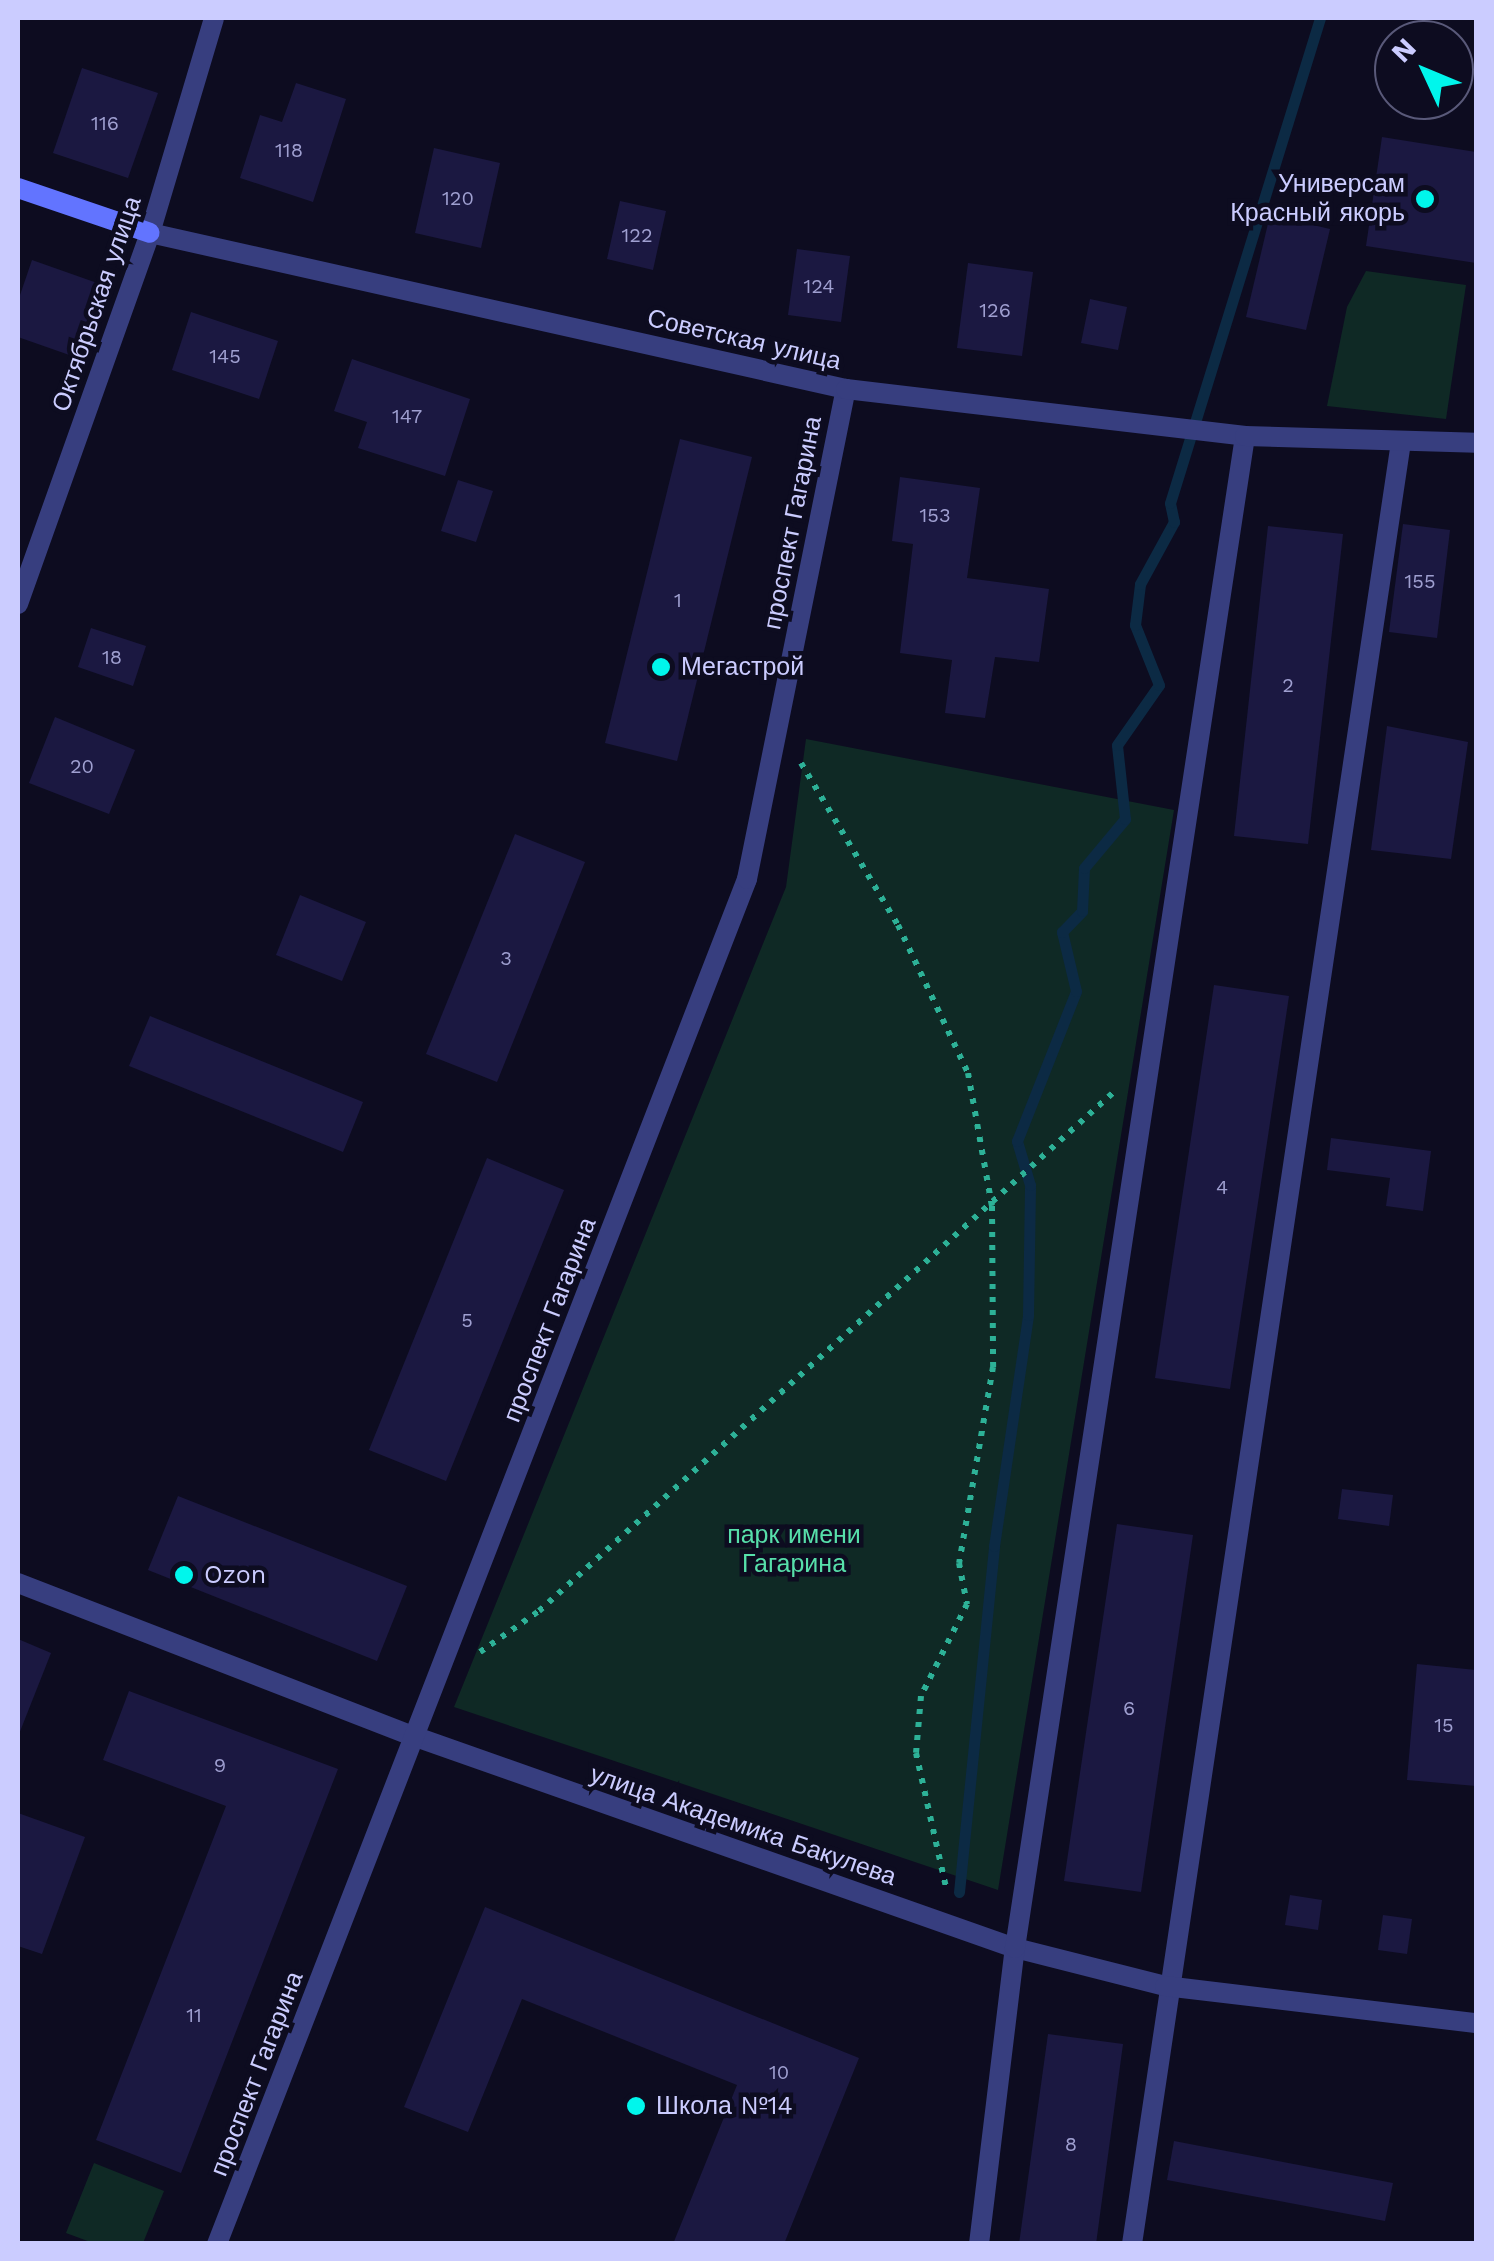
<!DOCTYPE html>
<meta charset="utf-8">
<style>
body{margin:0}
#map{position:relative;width:1494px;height:2261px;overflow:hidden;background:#0d0c20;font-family:"Work Sans",sans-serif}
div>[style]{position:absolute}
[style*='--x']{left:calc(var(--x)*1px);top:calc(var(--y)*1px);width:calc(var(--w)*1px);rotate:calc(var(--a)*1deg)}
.green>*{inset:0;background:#0f2925}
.stream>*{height:11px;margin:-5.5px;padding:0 5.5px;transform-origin:5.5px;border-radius:5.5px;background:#0c2a44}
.building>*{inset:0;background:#1b1841}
.path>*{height:6px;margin-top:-3px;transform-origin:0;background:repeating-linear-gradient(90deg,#2db197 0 5px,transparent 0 13px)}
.service>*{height:20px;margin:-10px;padding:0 10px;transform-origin:10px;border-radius:10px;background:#373e7f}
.minor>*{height:20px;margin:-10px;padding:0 10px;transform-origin:10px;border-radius:10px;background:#373e7f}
.tertiary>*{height:20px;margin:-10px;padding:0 10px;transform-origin:10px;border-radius:10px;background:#373e7f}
.secondary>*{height:20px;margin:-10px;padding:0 10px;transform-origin:10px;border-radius:10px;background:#6274ff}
.dots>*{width:28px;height:28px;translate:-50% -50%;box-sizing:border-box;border:5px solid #0d0c20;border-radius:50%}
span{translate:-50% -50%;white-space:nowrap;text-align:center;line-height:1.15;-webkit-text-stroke:9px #0d0c20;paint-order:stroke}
.number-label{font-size:20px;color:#9f9fd0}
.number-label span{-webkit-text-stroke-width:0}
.poi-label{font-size:25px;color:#cbccff}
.right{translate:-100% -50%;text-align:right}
.left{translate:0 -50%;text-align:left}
.street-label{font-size:25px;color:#cbccff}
.park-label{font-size:25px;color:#57dfaa}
.frame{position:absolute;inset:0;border:20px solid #cbccff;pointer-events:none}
.north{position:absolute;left:1374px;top:20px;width:100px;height:100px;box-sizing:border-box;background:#0d0c20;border:2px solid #595979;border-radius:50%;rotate:314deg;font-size:28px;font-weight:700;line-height:40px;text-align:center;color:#cbccff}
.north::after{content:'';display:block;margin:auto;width:35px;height:45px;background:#00f6ec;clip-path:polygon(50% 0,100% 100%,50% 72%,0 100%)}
</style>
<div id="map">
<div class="green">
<i style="clip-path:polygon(1366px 271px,1466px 285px,1446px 419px,1327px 406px,1347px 307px)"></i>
<i style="clip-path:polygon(806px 739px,1174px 810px,998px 1890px,454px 1707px,786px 887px)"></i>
<i style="clip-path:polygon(94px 2163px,164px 2191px,143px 2243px,93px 2243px,66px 2233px)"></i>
</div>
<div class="stream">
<i style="--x:959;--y:1892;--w:348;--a:-84.2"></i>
<i style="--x:994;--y:1546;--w:233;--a:-81.6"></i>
<i style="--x:1028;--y:1315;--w:130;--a:-89.1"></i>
<i style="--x:1030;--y:1185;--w:46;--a:-106.5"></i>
<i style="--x:1017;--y:1141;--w:161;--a:-68.5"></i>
<i style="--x:1076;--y:991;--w:61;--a:-103.3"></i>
<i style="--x:1062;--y:932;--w:29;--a:-46"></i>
<i style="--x:1082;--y:911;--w:43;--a:-87.3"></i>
<i style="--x:1084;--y:868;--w:64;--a:-50.1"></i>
<i style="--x:1125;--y:819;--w:74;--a:-96.2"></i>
<i style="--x:1117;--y:745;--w:73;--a:-55"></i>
<i style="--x:1159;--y:685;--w:65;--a:-111.8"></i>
<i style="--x:1135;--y:625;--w:41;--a:-83"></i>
<i style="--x:1140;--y:584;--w:71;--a:-61.3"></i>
<i style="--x:1174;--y:522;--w:19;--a:-102"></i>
<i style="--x:1170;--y:503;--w:508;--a:-72.81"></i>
</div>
<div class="building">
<i style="clip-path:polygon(82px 68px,158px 93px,128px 178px,53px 153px)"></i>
<i style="clip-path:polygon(296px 83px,346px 99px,313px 202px,240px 178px,260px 115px,282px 122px)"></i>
<i style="clip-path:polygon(1382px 137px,1476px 152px,1476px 263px,1366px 246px)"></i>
<i style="clip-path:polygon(434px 148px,500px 163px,481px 248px,415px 233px)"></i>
<i style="clip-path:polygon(620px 201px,666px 211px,653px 270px,607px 259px)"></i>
<i style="clip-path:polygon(1270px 215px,1330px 229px,1306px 330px,1246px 317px)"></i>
<i style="clip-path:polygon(797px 249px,850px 256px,841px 322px,788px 315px)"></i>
<i style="clip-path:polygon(32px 260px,100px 284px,75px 357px,18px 337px,18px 301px)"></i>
<i style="clip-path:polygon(968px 263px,1033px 272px,1022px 356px,957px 348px)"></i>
<i style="clip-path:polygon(1090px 299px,1127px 307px,1118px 350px,1081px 343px)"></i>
<i style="clip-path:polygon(191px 312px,278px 341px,259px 399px,172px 370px)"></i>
<i style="clip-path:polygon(352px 359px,470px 399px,445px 476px,358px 448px,367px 422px,334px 411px)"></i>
<i style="clip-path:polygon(680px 439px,752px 457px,677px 761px,605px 743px)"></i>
<i style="clip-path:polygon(900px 477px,980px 488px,967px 578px,1049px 589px,1039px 662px,995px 657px,985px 718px,945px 713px,952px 660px,900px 653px,913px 544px,892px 541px)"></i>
<i style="clip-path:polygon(458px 480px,493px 491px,476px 542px,441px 531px)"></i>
<i style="clip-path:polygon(1403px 524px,1450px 530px,1437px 638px,1389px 632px)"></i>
<i style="clip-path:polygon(1268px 526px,1343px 534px,1308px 844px,1234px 836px)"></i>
<i style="clip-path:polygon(91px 628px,146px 646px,133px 686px,78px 667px)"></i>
<i style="clip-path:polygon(55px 717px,135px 750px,109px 814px,29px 783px)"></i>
<i style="clip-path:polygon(1387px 726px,1468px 742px,1451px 859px,1371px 850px)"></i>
<i style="clip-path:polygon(515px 834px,585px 862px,497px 1082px,426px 1054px)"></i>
<i style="clip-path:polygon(300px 895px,366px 922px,342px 981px,276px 955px)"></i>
<i style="clip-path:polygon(1214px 985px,1289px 996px,1230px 1389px,1155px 1378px)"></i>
<i style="clip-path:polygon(150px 1016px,363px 1102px,343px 1152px,129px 1066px)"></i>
<i style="clip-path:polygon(1331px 1138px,1431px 1151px,1423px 1211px,1386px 1206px,1390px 1178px,1327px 1170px)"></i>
<i style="clip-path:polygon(487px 1158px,564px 1190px,446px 1481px,369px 1450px)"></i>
<i style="clip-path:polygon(1342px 1489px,1393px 1495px,1389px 1526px,1338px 1519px)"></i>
<i style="clip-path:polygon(178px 1496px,407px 1586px,377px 1661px,148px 1570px)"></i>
<i style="clip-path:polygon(1117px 1524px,1193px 1535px,1141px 1892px,1064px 1881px)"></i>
<i style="clip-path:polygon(18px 1639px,51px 1653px,19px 1734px,18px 1733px)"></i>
<i style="clip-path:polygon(1417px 1664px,1476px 1670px,1476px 1786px,1407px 1780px)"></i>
<i style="clip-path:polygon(129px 1691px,338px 1769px,181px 2173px,96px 2140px,226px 1806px,103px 1760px)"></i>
<i style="clip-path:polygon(18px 1813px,85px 1837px,42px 1954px,18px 1946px)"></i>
<i style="clip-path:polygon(1290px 1895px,1322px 1900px,1318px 1930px,1285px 1925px)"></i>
<i style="clip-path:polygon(485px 1907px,859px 2058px,784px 2244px,673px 2244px,737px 2085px,522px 1999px,468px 2132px,404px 2107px)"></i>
<i style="clip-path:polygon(1383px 1915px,1412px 1919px,1407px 1954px,1378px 1950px)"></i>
<i style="clip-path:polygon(1048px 2034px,1123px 2044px,1096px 2244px,1019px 2244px)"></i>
<i style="clip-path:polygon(1174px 2141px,1393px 2183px,1385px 2221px,1167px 2180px)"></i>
</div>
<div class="path">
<i style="--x:801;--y:763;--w:189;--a:59.1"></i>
<i style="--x:898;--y:925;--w:164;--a:64.7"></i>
<i style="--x:968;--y:1073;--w:135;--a:79.8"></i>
<i style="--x:992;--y:1206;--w:161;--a:89.6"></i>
<i style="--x:993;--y:1367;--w:199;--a:99.8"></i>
<i style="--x:959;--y:1563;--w:42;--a:79"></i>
<i style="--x:967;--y:1604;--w:103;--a:116.6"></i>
<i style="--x:921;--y:1696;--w:57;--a:95"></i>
<i style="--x:916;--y:1753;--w:142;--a:77.4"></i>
<i style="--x:480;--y:1652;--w:72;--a:-34.8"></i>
<i style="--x:539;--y:1611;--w:776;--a:-42.08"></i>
</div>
<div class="service">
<i style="--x:1132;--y:2244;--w:1821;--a:-81.51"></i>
</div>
<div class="minor">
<i style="--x:150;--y:233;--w:224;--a:-73.4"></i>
<i style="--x:18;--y:1583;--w:427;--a:21.2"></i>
<i style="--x:416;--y:1737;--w:635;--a:19.41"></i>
<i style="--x:1015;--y:1948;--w:155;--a:14.2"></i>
<i style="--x:1165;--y:1986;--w:313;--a:6.8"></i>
<i style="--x:217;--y:2244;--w:1464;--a:-68.78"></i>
<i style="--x:747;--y:879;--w:500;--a:-78.6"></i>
<i style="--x:979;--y:2244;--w:298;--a:-83.1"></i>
<i style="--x:1015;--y:1948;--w:1529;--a:-81.35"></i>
</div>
<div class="tertiary">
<i style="--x:18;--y:604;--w:394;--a:-70.4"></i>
<i style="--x:150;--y:233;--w:713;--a:12.63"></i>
<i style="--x:846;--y:389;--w:402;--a:6.7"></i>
<i style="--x:1245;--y:436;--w:231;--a:1.7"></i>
</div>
<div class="secondary">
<i style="--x:18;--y:188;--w:139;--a:18.8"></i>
</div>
<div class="dots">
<i style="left:1425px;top:199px;background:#00f6ec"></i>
<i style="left:661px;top:667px;background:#00f6ec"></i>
<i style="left:184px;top:1575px;background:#00f6ec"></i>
<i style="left:636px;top:2106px;background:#00f6ec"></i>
</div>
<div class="number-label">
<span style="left:105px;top:123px">116</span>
<span style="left:289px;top:150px">118</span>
<span style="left:458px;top:198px">120</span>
<span style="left:637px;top:235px">122</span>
<span style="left:819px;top:286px">124</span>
<span style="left:995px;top:310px">126</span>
<span style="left:225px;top:356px">145</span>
<span style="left:407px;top:416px">147</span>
<span style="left:935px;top:515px">153</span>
<span style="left:1420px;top:581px">155</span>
<span style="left:678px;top:600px">1</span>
<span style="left:112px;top:657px">18</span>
<span style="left:1288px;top:685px">2</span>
<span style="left:82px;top:766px">20</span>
<span style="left:506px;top:958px">3</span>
<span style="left:1222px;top:1187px">4</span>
<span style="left:467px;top:1320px">5</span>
<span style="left:1129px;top:1708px">6</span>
<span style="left:1444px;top:1725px">15</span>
<span style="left:220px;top:1765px">9</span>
<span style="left:194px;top:2015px">11</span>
<span style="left:779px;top:2072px">10</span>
<span style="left:1071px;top:2144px">8</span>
</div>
<div class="poi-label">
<span class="right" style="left:1405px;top:199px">Универсам<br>Красный якорь</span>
<span class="left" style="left:681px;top:667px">Мегастрой</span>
<span class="left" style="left:204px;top:1575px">Ozon</span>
<span class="left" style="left:656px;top:2106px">Школа №14</span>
</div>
<div class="street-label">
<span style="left:97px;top:304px;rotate:-71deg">Октябрьская улица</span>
<span style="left:744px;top:340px;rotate:13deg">Советская улица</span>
<span style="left:793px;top:523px;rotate:-79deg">проспект Гагарина</span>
<span style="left:550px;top:1320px;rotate:-69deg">проспект Гагарина</span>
<span style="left:743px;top:1826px;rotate:19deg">улица Академика Бакулева</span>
<span style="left:257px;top:2074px;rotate:-69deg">проспект Гагарина</span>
</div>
<div class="park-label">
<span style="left:794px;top:1550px">парк имени<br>Гагарина</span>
</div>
<div class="frame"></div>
<div class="north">N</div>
</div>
